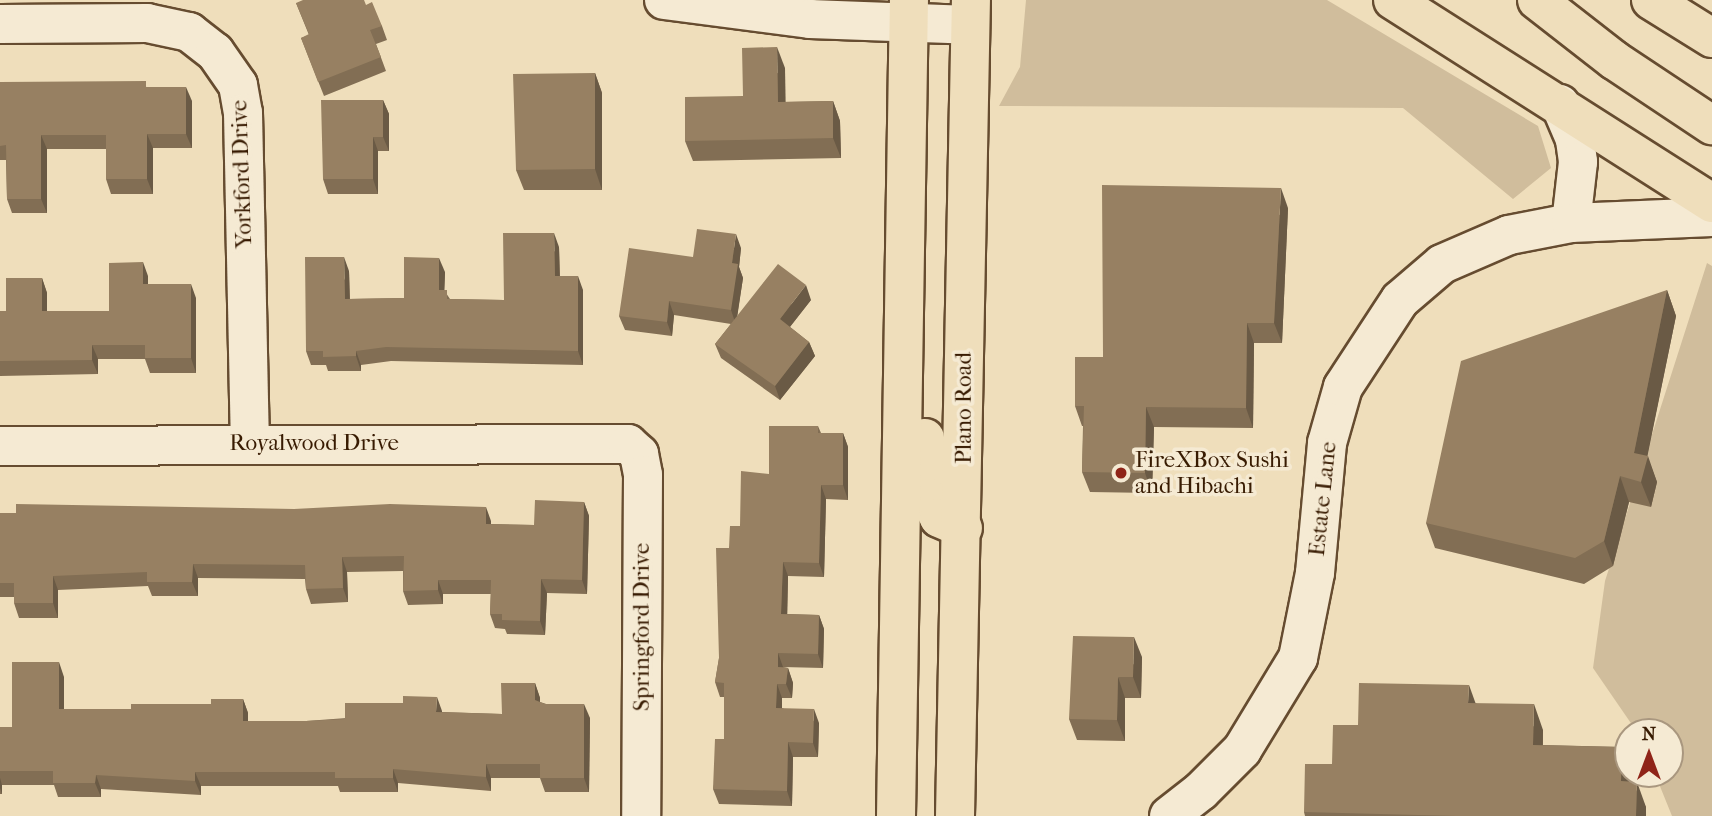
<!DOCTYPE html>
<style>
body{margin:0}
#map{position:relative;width:1712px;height:816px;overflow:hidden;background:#efdebb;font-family:"IM FELL French Canon",serif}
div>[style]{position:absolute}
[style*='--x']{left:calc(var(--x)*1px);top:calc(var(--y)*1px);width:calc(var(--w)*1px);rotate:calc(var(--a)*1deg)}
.green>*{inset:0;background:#d0bd9c}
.roads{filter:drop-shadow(2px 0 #664c30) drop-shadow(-2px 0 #664c30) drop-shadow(0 2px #664c30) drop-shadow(0 -2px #664c30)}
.minor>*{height:38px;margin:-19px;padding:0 19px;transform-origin:19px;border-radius:19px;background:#f5ead3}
.major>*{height:38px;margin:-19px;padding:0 19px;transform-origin:19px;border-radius:19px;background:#efdebb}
.highway>*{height:38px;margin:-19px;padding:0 19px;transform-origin:19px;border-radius:19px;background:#efdebb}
.wall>*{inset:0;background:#826e54}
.shaded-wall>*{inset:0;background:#6a5a45}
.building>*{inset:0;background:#978062}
.dots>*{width:19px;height:19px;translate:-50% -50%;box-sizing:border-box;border:4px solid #f5ead3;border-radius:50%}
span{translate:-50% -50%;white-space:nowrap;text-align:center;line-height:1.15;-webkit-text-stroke:7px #f5ead3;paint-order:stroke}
.street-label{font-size:23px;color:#381b02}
.poi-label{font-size:23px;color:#381b02}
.left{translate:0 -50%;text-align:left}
.north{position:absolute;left:1614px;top:718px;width:70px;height:70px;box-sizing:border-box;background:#f5ead3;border:2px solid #a9977f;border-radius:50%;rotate:0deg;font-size:19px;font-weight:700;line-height:28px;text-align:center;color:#381b02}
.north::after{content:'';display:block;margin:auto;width:24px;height:32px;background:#8f2418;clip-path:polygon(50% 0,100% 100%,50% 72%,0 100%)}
</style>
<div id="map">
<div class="green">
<i style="clip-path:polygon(1026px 0,1327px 0,1538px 126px,1551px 168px,1513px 199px,1403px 108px,999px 106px,1020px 67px)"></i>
<i style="clip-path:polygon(1707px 263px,1712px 266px,1712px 816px,1672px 816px,1655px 774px,1670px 774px,1670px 732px,1637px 732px,1593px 668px,1605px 581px)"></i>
</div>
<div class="roads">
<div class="minor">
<i style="--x:664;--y:0;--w:147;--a:7.4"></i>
<i style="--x:810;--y:19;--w:160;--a:2.1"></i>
<i style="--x:0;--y:24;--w:147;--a:-0.4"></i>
<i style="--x:147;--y:23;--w:43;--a:12.1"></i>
<i style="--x:189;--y:32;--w:33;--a:38"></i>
<i style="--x:215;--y:52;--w:40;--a:55.1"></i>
<i style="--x:238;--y:85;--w:28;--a:80"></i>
<i style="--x:243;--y:113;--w:330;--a:88.8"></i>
<i style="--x:1560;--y:104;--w:39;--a:67"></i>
<i style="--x:1575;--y:140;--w:22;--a:82"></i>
<i style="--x:1578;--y:162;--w:61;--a:96.5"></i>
<i style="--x:0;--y:446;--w:628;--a:-0.18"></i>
<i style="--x:628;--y:444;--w:15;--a:42"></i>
<i style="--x:639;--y:454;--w:21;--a:79"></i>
<i style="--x:643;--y:475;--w:341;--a:90.3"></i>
<i style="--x:1169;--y:816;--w:41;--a:-38"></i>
<i style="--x:1201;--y:791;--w:58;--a:-45"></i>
<i style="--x:1242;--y:750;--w:108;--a:-58.7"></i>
<i style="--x:1298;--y:658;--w:87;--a:-78.7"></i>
<i style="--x:1315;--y:573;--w:131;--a:-84.7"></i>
<i style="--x:1327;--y:443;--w:58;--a:-74.1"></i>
<i style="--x:1343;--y:387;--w:104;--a:-56.8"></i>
<i style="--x:1400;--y:300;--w:55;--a:-40.6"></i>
<i style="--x:1442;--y:264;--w:73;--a:-23.4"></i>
<i style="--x:1509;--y:235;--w:63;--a:-11"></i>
<i style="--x:1571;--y:223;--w:141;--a:-2.4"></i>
</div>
<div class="major">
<i style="--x:1393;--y:0;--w:378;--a:32.5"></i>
<i style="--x:925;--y:438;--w:60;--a:86.2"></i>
<i style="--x:929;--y:498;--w:22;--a:63"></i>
<i style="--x:939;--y:518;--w:26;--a:23"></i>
<i style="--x:896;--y:816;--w:816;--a:-89.09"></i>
<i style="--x:955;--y:816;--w:816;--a:-88.88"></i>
</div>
<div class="highway">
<i style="--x:1537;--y:0;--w:98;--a:37.9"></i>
<i style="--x:1614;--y:60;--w:118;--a:33.6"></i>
<i style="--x:1651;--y:0;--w:72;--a:31.9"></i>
</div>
</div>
<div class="wall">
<i style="clip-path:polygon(296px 3px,366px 5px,382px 26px,387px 40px,376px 44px,386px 71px,324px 96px,301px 38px,309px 35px)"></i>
<i style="clip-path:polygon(785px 68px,785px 102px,833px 101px,840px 121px,841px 158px,693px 161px,685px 141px,743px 96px)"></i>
<i style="clip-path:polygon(595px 73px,602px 93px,602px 190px,524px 190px,516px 170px)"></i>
<i style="clip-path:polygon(0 82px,148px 87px,192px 101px,192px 148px,153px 148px,153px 194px,111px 194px,106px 179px,106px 149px,47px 149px,47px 213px,12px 213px,7px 199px,6px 160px,0 160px)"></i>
<i style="clip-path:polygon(383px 100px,389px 114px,389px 151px,378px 151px,378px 194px,328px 194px,323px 179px)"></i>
<i style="clip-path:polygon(1288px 208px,1282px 343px,1254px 343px,1253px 428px,1154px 427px,1152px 493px,1090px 492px,1082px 472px,1083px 426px,1082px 426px,1075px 406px,1103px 357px)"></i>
<i style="clip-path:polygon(559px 247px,560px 276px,583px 290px,583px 365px,391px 361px,361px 365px,361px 371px,328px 371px,326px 365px,311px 365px,306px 351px,349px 271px,350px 299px,404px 298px,445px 272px,444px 290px,450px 299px,504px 300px)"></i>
<i style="clip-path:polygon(741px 248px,739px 267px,743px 278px,737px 316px,811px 300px,790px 327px,809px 342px,815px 356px,780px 400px,721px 358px,715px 344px,731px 324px,674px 315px,672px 336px,625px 330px,619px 316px,693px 257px)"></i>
<i style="clip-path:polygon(148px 276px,148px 284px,196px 298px,196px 373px,150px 373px,145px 359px,98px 359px,98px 374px,0 376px,0 311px,6px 311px,42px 278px,47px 293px,47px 311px,109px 311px)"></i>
<i style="clip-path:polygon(1667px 290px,1676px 316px,1647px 456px,1657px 482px,1651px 507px,1629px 502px,1613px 566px,1584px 584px,1435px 548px,1426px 523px)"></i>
<i style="clip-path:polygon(818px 426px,821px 433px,843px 433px,848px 447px,848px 500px,826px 499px,824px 577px,788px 576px,787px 614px,819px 615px,824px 629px,823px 668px,783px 667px,788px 668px,793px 683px,792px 698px,782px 698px,782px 708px,819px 723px,818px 757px,793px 757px,792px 806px,719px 804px,713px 789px,724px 739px,724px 697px,720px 697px,715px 682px,719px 658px,729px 548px,769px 474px)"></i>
<i style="clip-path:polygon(584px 502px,589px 516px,587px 594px,547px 593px,545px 635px,507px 634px,505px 629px,495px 628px,490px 614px,491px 594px,443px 594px,443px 604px,408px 605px,403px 591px,403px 571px,347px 572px,348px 602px,311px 604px,306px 589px,305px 579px,198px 578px,198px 596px,152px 596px,148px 586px,58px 590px,58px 618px,19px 618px,14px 603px,14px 597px,0 597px,0 513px,491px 521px,491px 524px,534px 525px)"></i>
<i style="clip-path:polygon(1142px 657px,1141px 698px,1125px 698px,1125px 741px,1077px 740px,1069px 719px)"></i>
<i style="clip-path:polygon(64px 677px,64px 709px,131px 709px,211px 704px,243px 699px,248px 713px,248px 721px,306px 721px,442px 711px,442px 712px,502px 714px,535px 683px,540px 698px,540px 702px,590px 718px,589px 792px,545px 792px,540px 778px,491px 778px,491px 791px,398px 783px,398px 792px,340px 792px,338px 786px,201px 786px,201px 795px,101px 789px,101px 797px,58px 797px,54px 785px,2px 785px,2px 794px,0 794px,0 727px,12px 727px)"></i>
<i style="clip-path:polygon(1475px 703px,1543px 730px,1543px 745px,1622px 747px,1628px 763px,1628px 774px,1631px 774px,1631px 781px,1646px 807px,1646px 816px,1305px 816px,1304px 812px,1358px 725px)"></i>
</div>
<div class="shaded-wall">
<i style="clip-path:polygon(777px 47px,785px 68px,786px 122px,778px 102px)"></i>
<i style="clip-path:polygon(595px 73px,602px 93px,602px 190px,595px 169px)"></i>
<i style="clip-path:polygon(186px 87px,192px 101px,192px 148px,186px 134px)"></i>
<i style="clip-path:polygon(383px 100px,389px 114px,389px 151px,383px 137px)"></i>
<i style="clip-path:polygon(833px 101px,840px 121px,841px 158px,833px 138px)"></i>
<i style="clip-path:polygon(147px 134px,153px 148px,153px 194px,147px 179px)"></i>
<i style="clip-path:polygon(41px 135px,47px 149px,47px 213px,41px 199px)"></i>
<i style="clip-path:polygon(373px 137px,378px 151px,378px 194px,373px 179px)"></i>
<i style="clip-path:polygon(1281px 188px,1288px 208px,1282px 343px,1274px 323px)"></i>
<i style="clip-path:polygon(554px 233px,559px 247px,560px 290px,555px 276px)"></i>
<i style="clip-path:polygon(736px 234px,741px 248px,739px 267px,743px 278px,736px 325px,731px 310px,732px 263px)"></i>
<i style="clip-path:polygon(344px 257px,349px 271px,350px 313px,345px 299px)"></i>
<i style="clip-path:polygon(439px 258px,445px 272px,444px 304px,439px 290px)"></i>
<i style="clip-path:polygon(143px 262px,148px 276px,148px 298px,143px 284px)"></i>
<i style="clip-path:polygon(578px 276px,583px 290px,583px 365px,578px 351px)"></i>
<i style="clip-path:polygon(42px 278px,47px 293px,47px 325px,42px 311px)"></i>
<i style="clip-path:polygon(191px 284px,196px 298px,196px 373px,191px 358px)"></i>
<i style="clip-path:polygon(806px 285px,811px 300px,785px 333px,780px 319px)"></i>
<i style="clip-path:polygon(1667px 290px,1676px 316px,1646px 463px,1648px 456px,1657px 482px,1651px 507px,1641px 482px,1634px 453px)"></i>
<i style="clip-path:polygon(669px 301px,674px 315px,672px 336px,667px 322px)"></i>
<i style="clip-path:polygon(1247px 323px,1254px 343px,1253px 428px,1246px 408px)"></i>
<i style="clip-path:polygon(809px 342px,815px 356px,780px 400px,775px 386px)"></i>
<i style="clip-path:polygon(92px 345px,98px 359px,98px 374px,92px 360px)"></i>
<i style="clip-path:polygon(356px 351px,361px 365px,361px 371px,356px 356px)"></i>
<i style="clip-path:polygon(1146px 407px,1154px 427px,1152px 493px,1145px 473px)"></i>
<i style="clip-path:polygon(843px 433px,848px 447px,848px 500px,843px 485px)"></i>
<i style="clip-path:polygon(1620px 476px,1629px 502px,1613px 566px,1604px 541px)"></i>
<i style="clip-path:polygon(821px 485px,826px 499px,824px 577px,819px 563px)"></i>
<i style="clip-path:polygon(584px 502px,589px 516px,587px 594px,582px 580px)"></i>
<i style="clip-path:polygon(486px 507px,491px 521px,491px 538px,486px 524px)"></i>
<i style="clip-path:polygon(342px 557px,347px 572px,348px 602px,343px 588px)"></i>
<i style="clip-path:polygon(783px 562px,788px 576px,787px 628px,781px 614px)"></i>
<i style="clip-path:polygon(193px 564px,198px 578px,198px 596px,192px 582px)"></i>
<i style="clip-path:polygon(53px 576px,58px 590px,58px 618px,53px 603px)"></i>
<i style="clip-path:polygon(541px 579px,547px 593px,545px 635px,540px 621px)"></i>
<i style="clip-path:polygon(438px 580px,443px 594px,443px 604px,438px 590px)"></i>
<i style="clip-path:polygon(819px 615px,824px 629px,823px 668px,818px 654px)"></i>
<i style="clip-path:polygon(1134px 637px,1142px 657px,1141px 698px,1133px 677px)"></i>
<i style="clip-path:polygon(778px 653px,783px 667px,778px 667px)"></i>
<i style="clip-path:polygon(59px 662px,64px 677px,64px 723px,59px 709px)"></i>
<i style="clip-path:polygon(788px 668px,793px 683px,792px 698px,786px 684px)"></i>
<i style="clip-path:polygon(1118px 677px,1125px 698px,1125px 741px,1117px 720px)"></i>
<i style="clip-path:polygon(535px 683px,540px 698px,540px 714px,535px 700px)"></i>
<i style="clip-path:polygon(777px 684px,782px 698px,782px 722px,776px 708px)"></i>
<i style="clip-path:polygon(1469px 685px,1478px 710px,1468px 703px)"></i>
<i style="clip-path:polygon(437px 697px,442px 711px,441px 726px,436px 712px)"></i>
<i style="clip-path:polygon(243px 699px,248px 713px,248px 735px,243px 721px)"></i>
<i style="clip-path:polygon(584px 704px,590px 718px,589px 792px,584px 778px)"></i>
<i style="clip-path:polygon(1534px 704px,1543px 730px,1542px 770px,1533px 745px)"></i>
<i style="clip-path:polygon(814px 709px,819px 723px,818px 757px,813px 743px)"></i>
<i style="clip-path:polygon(788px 742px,793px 757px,792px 806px,787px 791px)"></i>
<i style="clip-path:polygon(1622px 747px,1628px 763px,1628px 774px,1631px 774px,1631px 807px,1621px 781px)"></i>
<i style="clip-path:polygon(486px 764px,491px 778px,491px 791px,486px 777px)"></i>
<i style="clip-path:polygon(393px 769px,398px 783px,398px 792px,393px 778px)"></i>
<i style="clip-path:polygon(195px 772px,201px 786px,201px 795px,195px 781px)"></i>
<i style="clip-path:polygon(96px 775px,101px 789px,101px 797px,95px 783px)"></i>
<i style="clip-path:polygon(0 778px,2px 785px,2px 794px,0 788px)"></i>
<i style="clip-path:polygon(1637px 782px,1646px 807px,1646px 816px,1636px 816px)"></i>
</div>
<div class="building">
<i style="clip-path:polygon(303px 0,364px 0,366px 5px,372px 2px,382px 26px,370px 30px,381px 57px,318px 82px,301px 38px,309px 34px,296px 3px)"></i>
<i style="clip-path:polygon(777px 47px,778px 102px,833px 101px,833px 138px,685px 141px,685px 97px,743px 96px,742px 48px)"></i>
<i style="clip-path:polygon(595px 73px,595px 169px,516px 170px,513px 74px)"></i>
<i style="clip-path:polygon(146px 81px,146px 87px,186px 87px,186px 134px,147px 134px,147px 179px,106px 179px,106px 135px,41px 135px,41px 199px,7px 199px,6px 145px,0 146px,0 82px)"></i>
<i style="clip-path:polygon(321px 100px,383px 100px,383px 137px,373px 137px,373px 179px,323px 179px)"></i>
<i style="clip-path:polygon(1102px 185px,1281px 188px,1274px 323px,1247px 323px,1246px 408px,1146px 407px,1145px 473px,1082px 472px,1084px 406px,1075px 406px,1075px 357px,1103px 357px)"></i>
<i style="clip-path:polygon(697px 229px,736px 234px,732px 263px,738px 264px,731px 310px,669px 301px,667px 322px,619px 316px,629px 248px,693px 257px)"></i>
<i style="clip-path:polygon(503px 233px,554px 233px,555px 276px,578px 276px,578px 351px,386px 347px,356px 351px,356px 356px,323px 357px,323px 351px,306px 351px,305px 257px,344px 257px,345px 299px,404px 298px,404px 257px,439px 258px,439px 290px,447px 290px,447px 299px,504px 300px)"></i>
<i style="clip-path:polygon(143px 262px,143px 284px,191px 284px,191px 358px,145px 358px,145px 345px,92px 345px,92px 360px,0 361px,0 311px,6px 311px,6px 278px,42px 278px,42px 311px,109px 311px,109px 263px)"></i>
<i style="clip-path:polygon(778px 264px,806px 285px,780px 319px,809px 342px,775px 386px,715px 344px)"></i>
<i style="clip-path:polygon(1667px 290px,1634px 453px,1648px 456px,1641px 482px,1620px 476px,1604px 541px,1575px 558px,1426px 523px,1461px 361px)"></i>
<i style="clip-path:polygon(769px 426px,818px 426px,818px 433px,843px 433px,843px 485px,821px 485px,819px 563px,783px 562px,781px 614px,819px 615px,818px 654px,778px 653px,778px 667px,788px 668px,786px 684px,777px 684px,776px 708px,814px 709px,813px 743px,788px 742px,787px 791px,713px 789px,715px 739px,724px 739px,724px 683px,715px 682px,719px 658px,716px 548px,729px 548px,730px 526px,740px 526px,741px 471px,769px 474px)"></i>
<i style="clip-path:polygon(535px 500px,584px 502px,582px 580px,541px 579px,540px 621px,502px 620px,502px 614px,490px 614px,491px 580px,438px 580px,438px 590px,403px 591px,404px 556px,342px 557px,343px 588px,306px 589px,305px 565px,193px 564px,192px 582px,147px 582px,147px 572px,53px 576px,53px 603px,14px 603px,14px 583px,0 583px,0 513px,16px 513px,16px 504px,294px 509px,390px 504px,486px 507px,486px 524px,534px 525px)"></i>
<i style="clip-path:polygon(1073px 636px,1134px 637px,1133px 677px,1118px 677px,1117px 720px,1069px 719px)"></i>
<i style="clip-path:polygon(12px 662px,59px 662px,59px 709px,131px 709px,131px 704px,211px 704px,211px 699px,243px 699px,243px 721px,306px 721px,345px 719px,345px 703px,403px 703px,403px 696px,437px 697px,436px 712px,502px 714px,501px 683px,535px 683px,535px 700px,545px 704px,584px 704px,584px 778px,540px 778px,540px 764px,486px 764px,486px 777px,393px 769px,393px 778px,335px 778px,335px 772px,195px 772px,195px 781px,96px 775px,95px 783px,53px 783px,53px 771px,0 771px,0 727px,12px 727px)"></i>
<i style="clip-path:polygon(1359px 683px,1469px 685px,1468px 703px,1534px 704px,1533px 745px,1622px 747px,1621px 781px,1637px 782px,1636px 816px,1456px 816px,1304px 812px,1305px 764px,1332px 764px,1333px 725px,1358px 725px)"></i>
</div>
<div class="dots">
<i style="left:1121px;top:473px;background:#8f2418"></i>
</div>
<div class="street-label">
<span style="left:242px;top:174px;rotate:-92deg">Yorkford Drive</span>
<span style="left:964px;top:408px;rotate:-90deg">Plano Road</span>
<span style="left:314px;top:443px">Royalwood Drive</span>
<span style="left:1323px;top:499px;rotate:-84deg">Estate Lane</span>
<span style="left:642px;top:627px;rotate:-90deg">Springford Drive</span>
</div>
<div class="poi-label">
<span class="left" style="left:1135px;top:473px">FireXBox Sushi<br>and Hibachi</span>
</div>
<div class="north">N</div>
</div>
